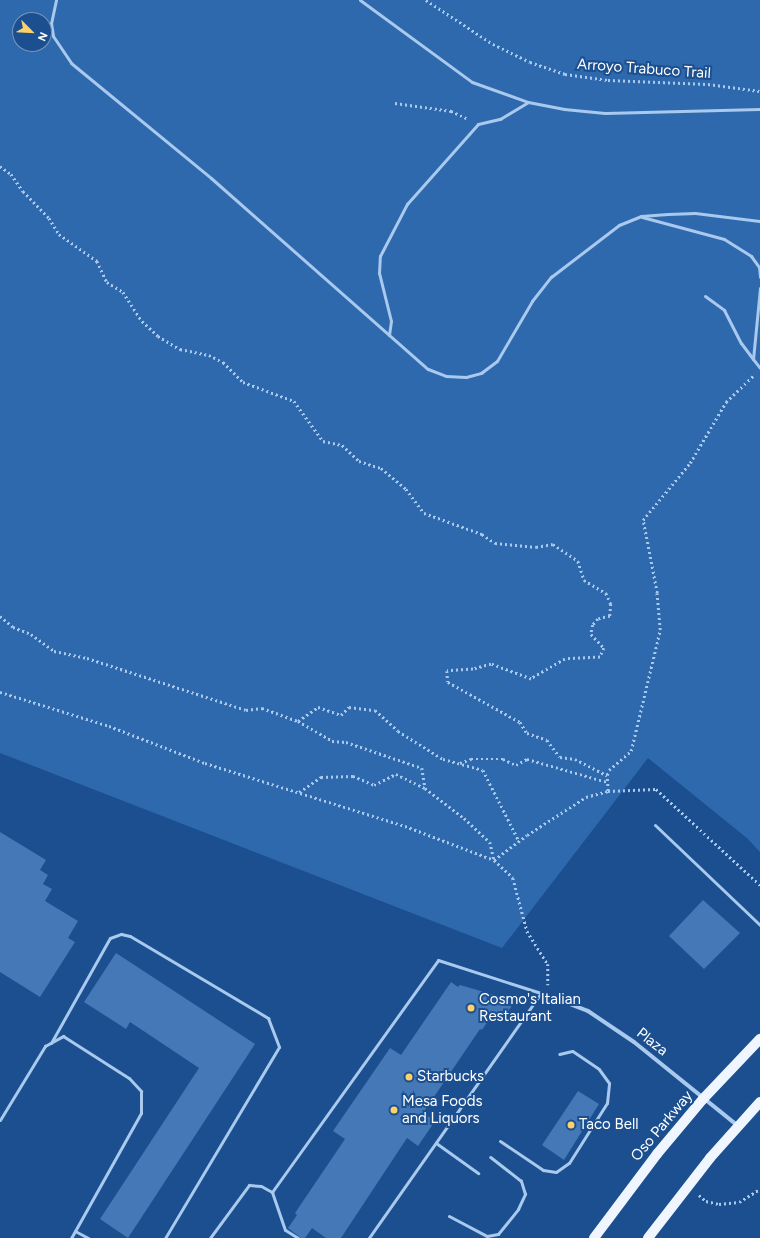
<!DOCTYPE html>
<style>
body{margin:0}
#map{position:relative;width:760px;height:1238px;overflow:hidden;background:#1b4f8f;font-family:Figtree,sans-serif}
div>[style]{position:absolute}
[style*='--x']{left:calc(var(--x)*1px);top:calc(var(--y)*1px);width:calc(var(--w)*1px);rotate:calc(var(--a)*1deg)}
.green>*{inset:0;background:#2e69ad}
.building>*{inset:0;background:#4478b7}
.path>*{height:2.5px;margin-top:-1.25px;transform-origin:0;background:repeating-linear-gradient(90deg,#a9c9ee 0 2px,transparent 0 5px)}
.service>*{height:3px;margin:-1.5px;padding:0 1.5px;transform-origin:1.5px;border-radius:1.5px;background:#a9c9ee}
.minor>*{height:4px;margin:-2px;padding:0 2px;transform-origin:2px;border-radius:2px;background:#a9c9ee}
.primary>*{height:10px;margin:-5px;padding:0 5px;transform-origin:5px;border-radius:5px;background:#f0f6ff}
.dots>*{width:11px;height:11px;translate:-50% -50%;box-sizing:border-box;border:2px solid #1b4f8f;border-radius:50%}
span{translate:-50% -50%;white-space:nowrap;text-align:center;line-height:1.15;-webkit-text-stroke:4px #1b4f8f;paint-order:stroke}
.street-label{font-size:15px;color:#fff}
.poi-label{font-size:15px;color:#fff}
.left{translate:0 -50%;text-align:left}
.north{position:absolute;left:12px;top:12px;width:40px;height:40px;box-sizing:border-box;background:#1b4f8f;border:1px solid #7695bc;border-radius:50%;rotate:114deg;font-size:11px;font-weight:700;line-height:16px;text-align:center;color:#fff}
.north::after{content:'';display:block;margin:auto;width:14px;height:18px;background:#ffd166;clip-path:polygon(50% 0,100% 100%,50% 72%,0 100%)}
</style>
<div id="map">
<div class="green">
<i style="clip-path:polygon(evenodd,0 0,760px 0,760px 852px,748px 839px,648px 758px,502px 948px,0 753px,0 0,20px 20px,44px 20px,44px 44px,20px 44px,20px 20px)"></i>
</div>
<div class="building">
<i style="clip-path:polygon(0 832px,46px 860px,40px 870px,48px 875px,43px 884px,52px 889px,45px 901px,78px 921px,68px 938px,75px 942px,40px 997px,0 972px)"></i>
<i style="clip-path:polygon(703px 900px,740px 933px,704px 969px,669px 936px)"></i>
<i style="clip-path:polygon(116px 953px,255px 1044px,128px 1238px,100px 1219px,199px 1068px,130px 1022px,126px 1029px,84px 1002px)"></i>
<i style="clip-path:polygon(451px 982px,458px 987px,460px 985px,515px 1001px,503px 1019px,494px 1012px,482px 1030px,480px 1029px,423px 1113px,435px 1121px,418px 1146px,407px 1138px,341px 1238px,326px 1238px,312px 1228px,305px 1238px,301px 1238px,288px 1228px,297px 1215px,295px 1213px,345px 1139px,333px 1131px,390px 1048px,401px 1055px)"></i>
<i style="clip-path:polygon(578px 1091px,599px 1104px,564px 1160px,542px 1145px)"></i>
</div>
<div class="path">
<i style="--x:426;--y:0;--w:80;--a:33.3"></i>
<i style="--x:493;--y:44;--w:41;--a:25.9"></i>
<i style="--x:530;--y:62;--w:37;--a:19"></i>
<i style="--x:565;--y:74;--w:43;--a:7.9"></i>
<i style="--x:608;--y:80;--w:100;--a:2.3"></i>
<i style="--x:708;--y:84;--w:52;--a:7.7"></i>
<i style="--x:395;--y:103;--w:57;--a:8.1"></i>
<i style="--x:451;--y:111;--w:19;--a:25"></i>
<i style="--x:0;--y:166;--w:14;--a:36"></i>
<i style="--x:11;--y:174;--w:21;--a:55"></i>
<i style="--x:23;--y:191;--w:37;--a:46"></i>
<i style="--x:49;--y:218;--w:19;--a:58"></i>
<i style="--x:59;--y:234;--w:47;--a:35.4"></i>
<i style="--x:97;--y:261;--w:23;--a:65"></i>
<i style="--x:107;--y:282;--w:19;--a:32"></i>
<i style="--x:123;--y:292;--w:35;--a:57"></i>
<i style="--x:142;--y:321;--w:22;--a:43"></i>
<i style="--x:158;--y:336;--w:26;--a:31"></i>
<i style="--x:180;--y:349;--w:30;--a:12"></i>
<i style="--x:209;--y:355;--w:16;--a:27"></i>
<i style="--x:223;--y:362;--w:28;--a:45"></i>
<i style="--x:243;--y:382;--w:54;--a:20.4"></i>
<i style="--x:294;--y:401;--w:49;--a:54.1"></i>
<i style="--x:323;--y:441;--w:19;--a:12"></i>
<i style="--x:342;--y:445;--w:23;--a:43"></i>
<i style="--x:359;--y:461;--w:23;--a:18"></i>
<i style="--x:381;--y:468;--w:33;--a:40"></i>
<i style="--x:406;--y:489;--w:30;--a:53"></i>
<i style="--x:424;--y:513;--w:62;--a:19.9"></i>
<i style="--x:482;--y:534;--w:16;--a:35"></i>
<i style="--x:495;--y:543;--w:41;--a:5.6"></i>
<i style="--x:536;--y:547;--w:17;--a:-10"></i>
<i style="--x:553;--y:544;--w:30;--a:34"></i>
<i style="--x:578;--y:561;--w:20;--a:72"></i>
<i style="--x:584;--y:580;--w:26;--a:31"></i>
<i style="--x:606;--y:593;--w:12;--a:66"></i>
<i style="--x:611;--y:604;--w:12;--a:95"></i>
<i style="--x:610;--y:616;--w:12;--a:166"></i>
<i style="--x:598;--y:619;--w:8;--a:130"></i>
<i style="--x:593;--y:625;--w:9;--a:103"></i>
<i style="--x:591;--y:634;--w:19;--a:47"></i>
<i style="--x:604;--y:648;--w:10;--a:114"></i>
<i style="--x:600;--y:657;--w:35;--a:177"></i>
<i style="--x:565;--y:659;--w:39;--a:150"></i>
<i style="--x:531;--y:679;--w:43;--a:-159.4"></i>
<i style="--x:491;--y:664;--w:19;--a:164"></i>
<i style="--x:473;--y:669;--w:26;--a:176"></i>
<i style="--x:447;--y:671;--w:11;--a:85"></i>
<i style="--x:448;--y:682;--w:82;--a:29.1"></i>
<i style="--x:520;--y:722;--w:13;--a:58"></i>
<i style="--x:527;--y:733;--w:21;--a:19"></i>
<i style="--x:547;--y:740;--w:21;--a:53"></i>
<i style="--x:560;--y:757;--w:15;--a:8"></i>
<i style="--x:575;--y:759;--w:36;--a:27"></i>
<i style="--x:0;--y:616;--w:17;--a:40"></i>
<i style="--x:13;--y:627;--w:19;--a:21"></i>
<i style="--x:31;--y:634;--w:29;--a:36"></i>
<i style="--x:54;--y:651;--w:34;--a:12"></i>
<i style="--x:87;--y:658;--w:167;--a:18.1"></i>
<i style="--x:246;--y:710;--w:16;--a:-7"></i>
<i style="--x:262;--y:708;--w:38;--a:20"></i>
<i style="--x:298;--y:721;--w:39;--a:30"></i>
<i style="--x:332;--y:741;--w:14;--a:4"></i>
<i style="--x:346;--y:742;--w:80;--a:18.9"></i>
<i style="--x:422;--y:768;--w:20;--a:81"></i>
<i style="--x:425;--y:788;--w:49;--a:37.6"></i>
<i style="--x:464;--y:818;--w:35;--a:43"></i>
<i style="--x:490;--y:842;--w:18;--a:77"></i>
<i style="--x:494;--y:860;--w:41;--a:-37.1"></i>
<i style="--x:527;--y:835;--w:70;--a:-32.8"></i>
<i style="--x:586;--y:797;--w:23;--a:-15"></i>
<i style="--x:608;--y:791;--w:16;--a:-94"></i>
<i style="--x:607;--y:775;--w:5;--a:-68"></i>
<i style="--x:609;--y:770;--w:29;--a:-41"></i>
<i style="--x:631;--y:751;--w:124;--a:-76.5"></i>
<i style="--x:660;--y:630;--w:37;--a:-95"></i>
<i style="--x:657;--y:593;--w:74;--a:-100.9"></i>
<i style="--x:643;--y:520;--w:74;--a:-50.5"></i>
<i style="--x:690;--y:463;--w:71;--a:-59.5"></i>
<i style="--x:726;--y:402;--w:39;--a:-44"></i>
<i style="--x:0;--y:692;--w:114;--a:17.3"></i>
<i style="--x:109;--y:726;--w:103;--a:21.1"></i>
<i style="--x:205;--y:763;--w:210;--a:17.5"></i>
<i style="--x:405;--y:826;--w:95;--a:20.9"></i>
<i style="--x:494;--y:860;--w:26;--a:43"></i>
<i style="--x:513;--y:878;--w:55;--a:75.2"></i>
<i style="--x:527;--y:931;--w:39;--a:58"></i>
<i style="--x:548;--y:964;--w:21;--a:90"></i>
<i style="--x:298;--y:721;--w:24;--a:-35"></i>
<i style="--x:318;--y:707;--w:24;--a:19"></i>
<i style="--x:341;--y:715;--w:11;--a:-45"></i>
<i style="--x:349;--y:707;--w:26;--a:7"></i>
<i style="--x:375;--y:710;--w:31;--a:42"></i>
<i style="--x:398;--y:731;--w:53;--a:31.9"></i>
<i style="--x:443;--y:759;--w:41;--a:15.4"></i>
<i style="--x:483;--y:770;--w:80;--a:63.1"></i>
<i style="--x:460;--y:763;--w:12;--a:-20"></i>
<i style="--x:471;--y:759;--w:32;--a:0"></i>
<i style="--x:503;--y:759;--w:14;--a:25"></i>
<i style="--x:516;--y:765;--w:13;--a:-29"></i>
<i style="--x:527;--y:759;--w:83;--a:16"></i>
<i style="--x:608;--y:791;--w:48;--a:-2.4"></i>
<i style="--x:656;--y:789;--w:142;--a:42.7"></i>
<i style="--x:299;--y:792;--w:27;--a:-34"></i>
<i style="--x:321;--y:777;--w:32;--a:-2"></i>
<i style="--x:353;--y:776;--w:23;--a:23"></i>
<i style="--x:374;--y:785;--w:25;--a:-27"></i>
<i style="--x:396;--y:774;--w:32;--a:26"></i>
<i style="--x:699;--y:1195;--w:9;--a:41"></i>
<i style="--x:706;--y:1201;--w:13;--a:13"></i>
<i style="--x:719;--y:1204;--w:20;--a:-6"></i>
<i style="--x:739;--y:1202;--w:25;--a:-32"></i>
</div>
<div class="service">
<i style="--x:56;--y:0;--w:24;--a:102"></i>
<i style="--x:51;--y:23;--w:13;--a:81"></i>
<i style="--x:53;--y:36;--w:32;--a:56"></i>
<i style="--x:71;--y:63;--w:181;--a:39.4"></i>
<i style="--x:211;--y:178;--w:289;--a:41.4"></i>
<i style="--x:428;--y:369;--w:19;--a:21"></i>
<i style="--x:446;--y:376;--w:20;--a:3"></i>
<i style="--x:466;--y:377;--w:16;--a:-15"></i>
<i style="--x:481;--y:373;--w:20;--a:-37"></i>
<i style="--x:497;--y:361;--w:69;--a:-59.7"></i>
<i style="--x:532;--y:301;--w:31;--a:-52"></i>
<i style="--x:551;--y:277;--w:86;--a:-37.4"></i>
<i style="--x:619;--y:225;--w:24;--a:-22"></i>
<i style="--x:641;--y:216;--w:27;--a:-4"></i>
<i style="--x:668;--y:214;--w:27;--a:-2"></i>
<i style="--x:695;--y:213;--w:65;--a:7"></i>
<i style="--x:360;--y:0;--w:139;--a:36.2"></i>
<i style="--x:472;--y:82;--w:59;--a:19.7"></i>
<i style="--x:528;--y:102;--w:37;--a:11"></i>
<i style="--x:564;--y:109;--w:41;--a:5.6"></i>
<i style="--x:605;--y:113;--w:155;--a:-1.5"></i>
<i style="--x:642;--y:217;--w:85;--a:15"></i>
<i style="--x:724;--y:239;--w:32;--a:32"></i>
<i style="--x:751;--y:256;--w:14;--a:54"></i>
<i style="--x:759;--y:267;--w:10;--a:84"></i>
<i style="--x:760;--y:288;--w:71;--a:95.6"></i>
<i style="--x:753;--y:359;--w:11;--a:52"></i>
<i style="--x:705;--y:296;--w:24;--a:36"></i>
<i style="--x:724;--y:310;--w:37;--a:63"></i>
<i style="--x:741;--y:343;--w:20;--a:53"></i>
<i style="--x:389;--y:335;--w:14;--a:-82"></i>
<i style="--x:391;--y:321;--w:49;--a:-104"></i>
<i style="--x:379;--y:273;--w:17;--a:-87"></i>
<i style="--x:380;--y:256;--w:59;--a:-62.6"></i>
<i style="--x:407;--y:204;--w:107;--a:-48.4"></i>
<i style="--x:478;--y:124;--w:23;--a:-13"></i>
<i style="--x:500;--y:119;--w:33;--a:-31"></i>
<i style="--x:655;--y:825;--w:145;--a:43.6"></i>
<i style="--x:51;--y:1043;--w:120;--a:-60.7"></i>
<i style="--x:110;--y:938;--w:12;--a:-20"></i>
<i style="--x:121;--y:934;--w:9;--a:13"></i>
<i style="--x:130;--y:936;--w:161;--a:30.7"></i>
<i style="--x:268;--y:1018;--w:31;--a:69"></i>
<i style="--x:279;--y:1047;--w:222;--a:120.8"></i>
<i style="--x:0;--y:1120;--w:87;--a:-58.7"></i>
<i style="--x:45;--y:1046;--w:21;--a:-29"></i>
<i style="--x:63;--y:1036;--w:78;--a:32.5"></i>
<i style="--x:129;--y:1078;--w:18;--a:47"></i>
<i style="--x:141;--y:1091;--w:22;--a:90"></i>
<i style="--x:141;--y:1113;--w:143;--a:119.2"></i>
<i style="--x:500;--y:1141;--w:52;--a:34"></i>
<i style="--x:543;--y:1170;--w:13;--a:9"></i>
<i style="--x:556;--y:1172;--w:16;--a:-35"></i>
<i style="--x:569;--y:1163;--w:71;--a:-57.7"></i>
<i style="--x:607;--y:1103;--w:20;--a:-84"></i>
<i style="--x:609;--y:1083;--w:17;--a:-126"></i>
<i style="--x:599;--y:1069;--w:32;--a:-146"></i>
<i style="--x:572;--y:1051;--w:13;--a:167"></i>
<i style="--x:436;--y:1143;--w:52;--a:35.5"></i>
<i style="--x:449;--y:1216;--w:43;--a:27.8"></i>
<i style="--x:487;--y:1236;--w:11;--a:-10"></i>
<i style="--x:498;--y:1234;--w:32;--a:-51"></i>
<i style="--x:518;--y:1209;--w:17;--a:-65"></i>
<i style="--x:525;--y:1194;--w:14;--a:-107"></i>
<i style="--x:521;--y:1181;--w:39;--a:-142"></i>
<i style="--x:75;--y:1231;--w:15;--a:28"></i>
<i style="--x:210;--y:1238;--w:66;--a:-53.7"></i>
<i style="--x:249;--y:1185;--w:12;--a:5"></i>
<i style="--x:261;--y:1186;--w:13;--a:29"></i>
<i style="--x:298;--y:1238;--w:15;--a:-148"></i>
<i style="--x:285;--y:1230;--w:40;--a:-108.9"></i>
<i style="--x:272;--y:1192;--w:285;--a:-54.4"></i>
<i style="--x:438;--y:960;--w:108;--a:17.8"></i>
<i style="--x:541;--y:993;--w:299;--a:125.1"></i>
</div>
<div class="minor">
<i style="--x:541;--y:993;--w:50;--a:21"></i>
<i style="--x:588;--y:1011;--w:55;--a:34"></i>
<i style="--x:634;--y:1042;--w:134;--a:38.9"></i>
</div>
<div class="primary">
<i style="--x:594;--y:1238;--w:105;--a:-53.1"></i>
<i style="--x:657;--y:1154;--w:72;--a:-50.1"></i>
<i style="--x:703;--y:1099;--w:83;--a:-46.5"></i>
<i style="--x:648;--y:1238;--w:101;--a:-52.2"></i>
<i style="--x:710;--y:1158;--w:75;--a:-48.2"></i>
</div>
<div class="dots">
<i style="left:471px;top:1008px;background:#ffd166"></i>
<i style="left:409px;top:1077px;background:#ffd166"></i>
<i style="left:394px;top:1110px;background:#ffd166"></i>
<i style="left:571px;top:1125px;background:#ffd166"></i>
</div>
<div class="street-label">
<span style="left:644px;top:69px;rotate:4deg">Arroyo Trabuco Trail</span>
<span style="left:652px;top:1042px;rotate:38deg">Plaza</span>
<span style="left:662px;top:1126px;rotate:-50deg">Oso Parkway</span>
</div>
<div class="poi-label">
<span class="left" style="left:479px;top:1008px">Cosmo's Italian<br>Restaurant</span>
<span class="left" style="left:417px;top:1077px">Starbucks</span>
<span class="left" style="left:402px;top:1110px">Mesa Foods<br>and Liquors</span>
<span class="left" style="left:579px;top:1125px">Taco Bell</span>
</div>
<div class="north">N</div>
</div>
